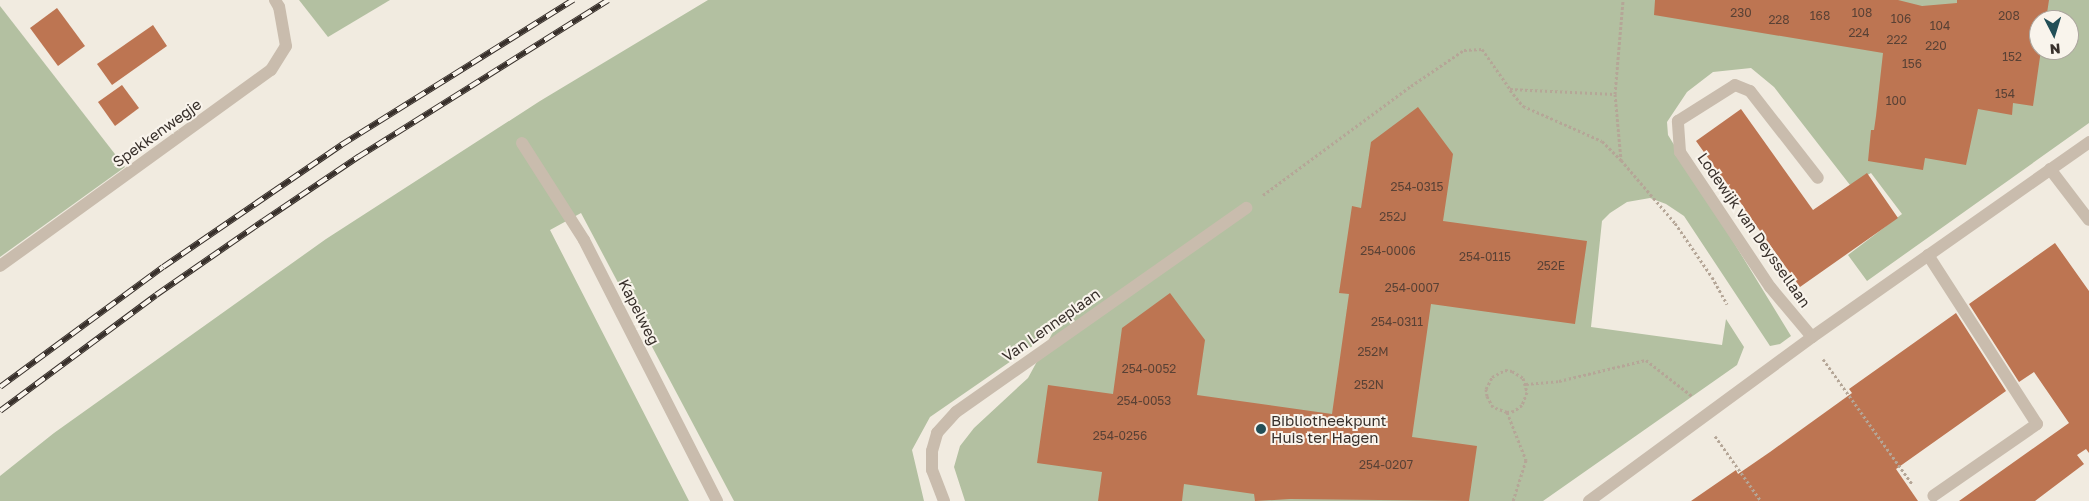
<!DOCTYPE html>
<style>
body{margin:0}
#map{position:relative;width:2089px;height:501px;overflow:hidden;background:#f1ebe0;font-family:"Golos Text",sans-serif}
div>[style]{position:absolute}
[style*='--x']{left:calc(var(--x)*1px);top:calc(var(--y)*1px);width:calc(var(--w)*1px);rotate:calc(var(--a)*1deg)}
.green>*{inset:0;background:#b3c0a1}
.building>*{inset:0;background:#bd7552}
.path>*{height:3px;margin-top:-1.5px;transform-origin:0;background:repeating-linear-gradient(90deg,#b5a697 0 2.5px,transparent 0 5px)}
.service>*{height:12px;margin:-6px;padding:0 6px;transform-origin:6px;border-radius:6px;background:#c9bcad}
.minor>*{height:12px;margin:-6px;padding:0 6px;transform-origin:6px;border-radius:6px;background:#c9bcad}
.rail>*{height:5.5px;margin-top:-2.75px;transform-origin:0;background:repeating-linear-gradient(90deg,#f9f4ec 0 11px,#38302b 0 22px);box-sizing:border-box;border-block:1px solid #38302b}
.dots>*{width:14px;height:14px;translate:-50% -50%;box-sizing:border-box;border:2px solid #f9f4ec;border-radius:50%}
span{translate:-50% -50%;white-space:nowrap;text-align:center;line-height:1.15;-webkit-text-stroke:4px #f9f4ec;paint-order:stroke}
.number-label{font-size:12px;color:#594135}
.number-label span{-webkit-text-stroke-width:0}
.street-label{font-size:15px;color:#38302b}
.poi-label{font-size:15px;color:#38302b}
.left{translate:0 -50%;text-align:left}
.north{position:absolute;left:2029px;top:10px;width:50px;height:50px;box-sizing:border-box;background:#f9f4ec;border:1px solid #aca69f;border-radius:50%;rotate:175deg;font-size:14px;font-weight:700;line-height:20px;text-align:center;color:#38302b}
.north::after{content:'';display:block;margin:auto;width:18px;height:22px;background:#234f57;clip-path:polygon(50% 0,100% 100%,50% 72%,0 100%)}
</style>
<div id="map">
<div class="green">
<i style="clip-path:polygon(299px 0,390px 0,328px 37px)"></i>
<i style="clip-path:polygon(evenodd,708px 0,2089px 0,2089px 123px,1867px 281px,1848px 255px,1902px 214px,1871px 173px,1850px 185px,1774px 87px,1751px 68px,1713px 72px,1687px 92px,1667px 122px,1668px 135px,1791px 336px,1780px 344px,1770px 346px,1684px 216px,1666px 204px,1650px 198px,1627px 202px,1610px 213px,1602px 221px,1591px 327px,1722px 345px,1726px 319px,1744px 347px,1737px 365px,1543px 501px,965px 501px,954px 467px,960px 446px,974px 428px,1028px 378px,1053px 332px,930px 417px,912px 450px,924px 501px,734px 501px,581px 213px,550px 230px,689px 501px,0 501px,0 476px,54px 433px,326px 239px,540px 101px,708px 0,2039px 20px,2069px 20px,2069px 50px,2039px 50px,2039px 20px)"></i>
<i style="clip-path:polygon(0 6px,125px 167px,0 257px)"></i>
</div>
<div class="building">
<i style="clip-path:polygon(1655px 0,1898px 0,1922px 6px,1957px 3px,1957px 0,2049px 0,2046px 20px,2039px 20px,2041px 50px,2033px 106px,2013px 103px,2012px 115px,1978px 109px,1966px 165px,1925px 158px,1923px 170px,1868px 161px,1871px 130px,1874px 130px,1876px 116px,1883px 53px,1654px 15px)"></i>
<i style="clip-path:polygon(57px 8px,85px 46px,58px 66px,30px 28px)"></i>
<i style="clip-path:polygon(153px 25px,167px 46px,112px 85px,97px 64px)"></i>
<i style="clip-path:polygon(122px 85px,139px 108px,115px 126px,98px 102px)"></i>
<i style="clip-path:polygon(1418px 107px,1453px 154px,1443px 221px,1587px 241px,1575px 324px,1431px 304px,1412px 437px,1477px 446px,1469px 501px,1290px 499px,1255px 501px,1254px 494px,1184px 484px,1182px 501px,1098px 501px,1102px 472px,1037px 463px,1048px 385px,1113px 394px,1122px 328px,1170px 293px,1205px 340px,1197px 395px,1332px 414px,1349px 294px,1339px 293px,1352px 206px,1361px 208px,1371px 142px)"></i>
<i style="clip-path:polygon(1741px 109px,1813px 210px,1867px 173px,1898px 218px,1800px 287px,1696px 141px)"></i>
<i style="clip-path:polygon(2055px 243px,2089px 291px,2089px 453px,2086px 449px,2077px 455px,2084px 464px,2035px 501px,1959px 501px,2069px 423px,2034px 372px,2019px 382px,1969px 304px)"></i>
<i style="clip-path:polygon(1956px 313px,2006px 391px,1896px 469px,1918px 501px,1691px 501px,1736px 470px,1738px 474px,1770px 452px,1852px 393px,1849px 389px)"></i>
</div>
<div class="path">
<i style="--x:1510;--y:90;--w:21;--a:51"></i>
<i style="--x:1523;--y:106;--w:86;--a:23.9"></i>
<i style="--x:1602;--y:141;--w:27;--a:45"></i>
<i style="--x:1621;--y:160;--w:83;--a:49.4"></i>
<i style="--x:1675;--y:223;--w:65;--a:55.6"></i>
<i style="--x:1712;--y:277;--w:31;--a:61"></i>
<i style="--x:1615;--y:94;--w:66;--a:84.8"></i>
<i style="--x:1263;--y:195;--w:184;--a:-36.4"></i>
<i style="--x:1411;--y:86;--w:64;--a:-34.2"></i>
<i style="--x:1464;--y:50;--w:18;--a:-3"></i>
<i style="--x:1482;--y:49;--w:49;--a:55"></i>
<i style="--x:1510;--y:89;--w:105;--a:2.7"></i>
<i style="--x:1615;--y:94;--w:94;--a:-85.1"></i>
<i style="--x:1823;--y:359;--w:153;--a:54.5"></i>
<i style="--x:1526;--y:384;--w:33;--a:-5"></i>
<i style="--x:1559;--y:381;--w:89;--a:-13.6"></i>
<i style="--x:1646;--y:360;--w:58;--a:38"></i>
<i style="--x:1507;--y:412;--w:15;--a:-160"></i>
<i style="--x:1493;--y:407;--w:13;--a:-119"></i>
<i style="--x:1487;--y:396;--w:7;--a:-98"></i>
<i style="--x:1486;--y:389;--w:13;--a:-63"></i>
<i style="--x:1492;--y:377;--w:15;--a:-28"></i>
<i style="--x:1505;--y:370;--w:7;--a:8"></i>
<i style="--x:1512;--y:371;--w:13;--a:32"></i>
<i style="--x:1523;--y:378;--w:15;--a:74"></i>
<i style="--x:1527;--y:392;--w:14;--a:111"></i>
<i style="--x:1522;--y:405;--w:10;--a:143"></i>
<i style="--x:1514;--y:411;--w:7;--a:172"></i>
<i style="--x:1507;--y:412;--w:52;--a:68.4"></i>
<i style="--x:1526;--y:460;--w:43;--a:107.6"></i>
<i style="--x:1715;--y:436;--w:80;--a:54.7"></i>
</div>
<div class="service">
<i style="--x:1928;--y:255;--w:201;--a:57.2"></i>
<i style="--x:2037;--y:424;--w:126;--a:145.3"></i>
</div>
<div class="minor">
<i style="--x:522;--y:143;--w:115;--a:57.4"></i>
<i style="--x:584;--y:240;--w:293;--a:63"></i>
<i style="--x:2050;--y:169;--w:64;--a:52.6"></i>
<i style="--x:0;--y:266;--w:334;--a:-35.9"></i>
<i style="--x:271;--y:70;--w:28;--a:-58"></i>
<i style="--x:286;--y:46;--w:40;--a:-100"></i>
<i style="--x:279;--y:7;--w:8;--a:-120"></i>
<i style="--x:1812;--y:337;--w:65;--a:-130"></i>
<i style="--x:1770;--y:287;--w:162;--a:-123.7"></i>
<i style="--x:1680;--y:152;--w:31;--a:-94"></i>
<i style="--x:1678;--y:121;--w:67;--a:-32.3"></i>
<i style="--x:1735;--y:85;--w:16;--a:22"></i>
<i style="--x:1750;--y:91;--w:110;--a:52"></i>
<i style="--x:944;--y:501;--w:33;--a:-111"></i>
<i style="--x:932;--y:470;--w:19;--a:-90"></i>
<i style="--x:932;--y:451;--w:19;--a:-74"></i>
<i style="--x:937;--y:433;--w:28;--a:-48"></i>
<i style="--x:956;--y:412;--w:355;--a:-35.1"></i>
<i style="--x:1589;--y:501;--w:277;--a:-36.3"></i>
<i style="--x:1812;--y:337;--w:339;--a:-35.1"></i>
</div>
<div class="rail">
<i style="--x:0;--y:387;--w:202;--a:-36.4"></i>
<i style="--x:163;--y:267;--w:216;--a:-34.4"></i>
<i style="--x:341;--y:145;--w:274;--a:-32"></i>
<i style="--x:0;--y:411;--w:194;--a:-36.6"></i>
<i style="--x:156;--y:295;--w:130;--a:-34.7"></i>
<i style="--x:263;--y:221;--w:115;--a:-34"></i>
<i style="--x:358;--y:157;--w:295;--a:-32.1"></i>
</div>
<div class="dots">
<i style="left:1261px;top:429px;background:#234f57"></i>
</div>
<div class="number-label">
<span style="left:1741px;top:13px">230</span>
<span style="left:1862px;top:13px">108</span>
<span style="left:1820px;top:16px">168</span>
<span style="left:2009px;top:16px">208</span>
<span style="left:1901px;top:19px">106</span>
<span style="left:1779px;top:20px">228</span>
<span style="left:1940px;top:26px">104</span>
<span style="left:1859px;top:33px">224</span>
<span style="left:1897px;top:40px">222</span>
<span style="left:1936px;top:46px">220</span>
<span style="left:2012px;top:57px">152</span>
<span style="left:1912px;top:64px">156</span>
<span style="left:2005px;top:94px">154</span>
<span style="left:1896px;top:101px">100</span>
<span style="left:1417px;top:187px">254-0315</span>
<span style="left:1393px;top:217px">252J</span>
<span style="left:1388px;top:251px">254-0006</span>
<span style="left:1485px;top:257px">254-0115</span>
<span style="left:1551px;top:266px">252E</span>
<span style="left:1412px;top:288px">254-0007</span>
<span style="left:1397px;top:322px">254-0311</span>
<span style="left:1373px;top:352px">252M</span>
<span style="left:1149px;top:369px">254-0052</span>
<span style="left:1369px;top:385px">252N</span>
<span style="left:1144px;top:401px">254-0053</span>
<span style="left:1120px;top:436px">254-0256</span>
<span style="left:1386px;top:465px">254-0207</span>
</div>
<div class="street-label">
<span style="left:157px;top:133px;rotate:-36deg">Spekkenwegje</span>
<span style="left:1754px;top:230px;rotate:55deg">Lodewijk van Deyssellaan</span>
<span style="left:639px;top:312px;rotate:63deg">Kapelweg</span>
<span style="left:1051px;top:325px;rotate:-35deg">Van Lenneplaan</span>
</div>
<div class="poi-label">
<span class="left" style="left:1271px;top:429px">Bibliotheekpunt<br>Huis ter Hagen</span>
</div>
<div class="north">N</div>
</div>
